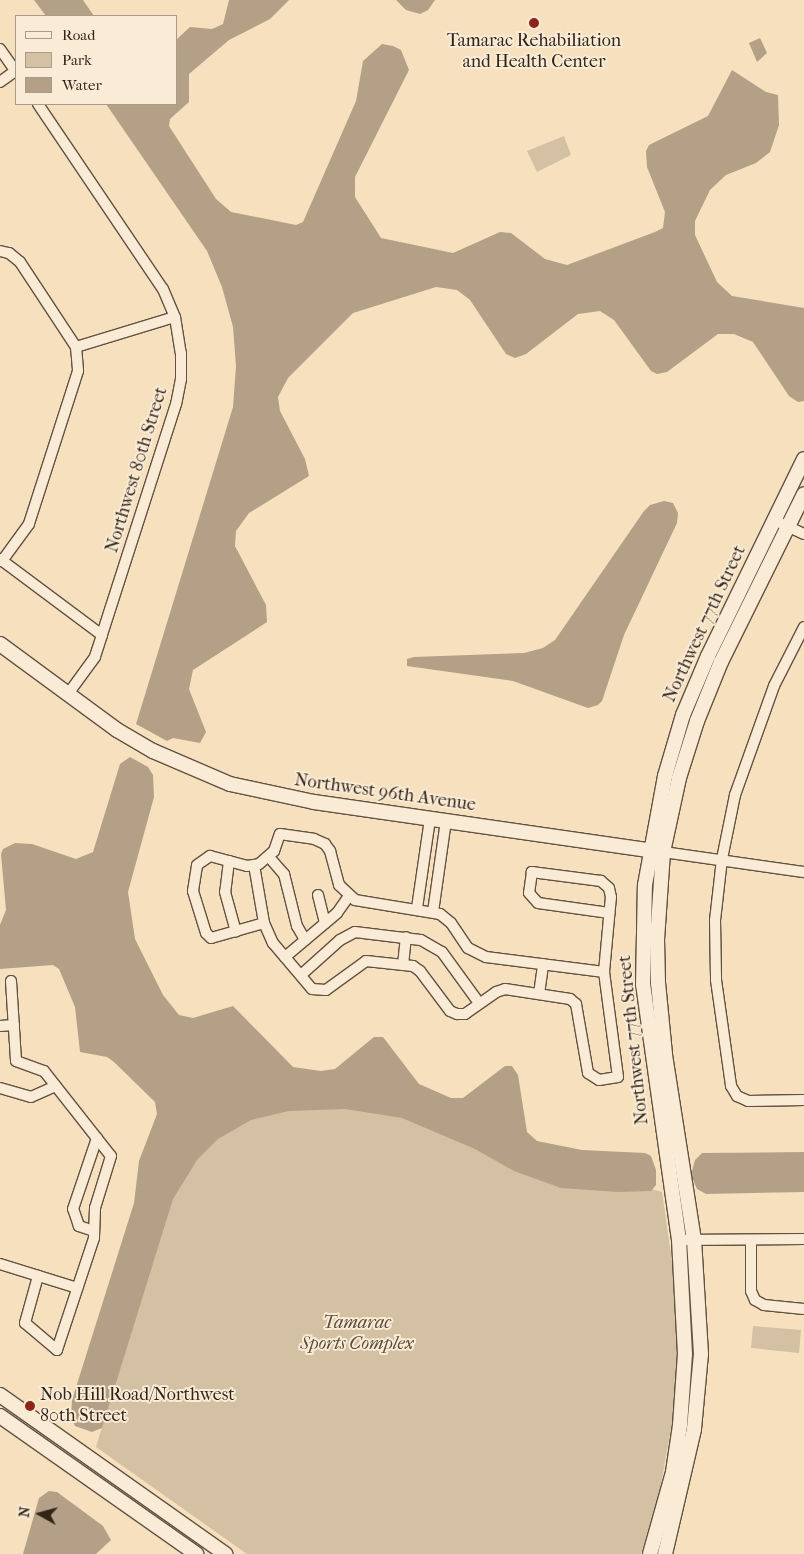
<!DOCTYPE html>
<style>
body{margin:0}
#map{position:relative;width:804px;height:1554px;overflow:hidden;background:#f6e0be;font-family:"IM FELL French Canon",serif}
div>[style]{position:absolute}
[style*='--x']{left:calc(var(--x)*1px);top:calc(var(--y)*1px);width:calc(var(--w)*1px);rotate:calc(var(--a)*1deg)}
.green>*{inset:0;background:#d4c0a2}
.water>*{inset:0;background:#b3a086}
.roads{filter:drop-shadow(1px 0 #625242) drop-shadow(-1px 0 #625242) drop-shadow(0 1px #625242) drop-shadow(0 -1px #625242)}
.street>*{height:10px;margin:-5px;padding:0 5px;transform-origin:5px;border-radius:5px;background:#f9ebd5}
.secondary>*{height:14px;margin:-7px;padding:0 7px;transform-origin:7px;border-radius:7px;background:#f9ebd5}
.dots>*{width:14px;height:14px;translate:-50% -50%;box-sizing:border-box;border:2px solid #f9ebd5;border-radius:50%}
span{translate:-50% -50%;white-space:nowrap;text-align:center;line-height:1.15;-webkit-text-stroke:4px #f9ebd5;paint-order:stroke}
.poi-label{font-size:18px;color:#302318}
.left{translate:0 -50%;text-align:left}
.street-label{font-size:18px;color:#302318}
.park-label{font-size:18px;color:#594a3a;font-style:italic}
.legend{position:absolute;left:15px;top:15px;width:162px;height:90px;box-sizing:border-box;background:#f9ebd5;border:1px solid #a99b89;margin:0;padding:6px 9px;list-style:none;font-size:15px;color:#302318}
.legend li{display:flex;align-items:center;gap:10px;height:25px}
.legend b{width:25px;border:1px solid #a99b89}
.north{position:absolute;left:15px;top:1489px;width:50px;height:50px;-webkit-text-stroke:4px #f9ebd5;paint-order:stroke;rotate:277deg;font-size:14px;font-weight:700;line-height:20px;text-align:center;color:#302318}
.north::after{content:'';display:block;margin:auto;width:18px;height:22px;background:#302318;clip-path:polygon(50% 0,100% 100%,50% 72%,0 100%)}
</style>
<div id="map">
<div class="green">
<i style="clip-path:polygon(564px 136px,571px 155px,537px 172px,527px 151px)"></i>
<i style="clip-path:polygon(359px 1105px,662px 1192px,676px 1289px,678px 1350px,673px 1418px,660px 1489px,641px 1554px,247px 1554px,96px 1447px,171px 1196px,196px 1156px,223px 1129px,282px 1106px)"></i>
<i style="clip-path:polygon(753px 1326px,801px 1330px,799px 1353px,751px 1348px)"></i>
</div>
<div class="water">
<i style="clip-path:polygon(34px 0,83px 0,94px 16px,46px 16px)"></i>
<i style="clip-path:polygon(229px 0,289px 0,270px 19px,229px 40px,189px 74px,189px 102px,170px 119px,169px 126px,216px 199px,231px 212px,296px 225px,303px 222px,356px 101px,363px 61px,382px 44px,393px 46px,401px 50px,409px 70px,355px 177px,355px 197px,381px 238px,453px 253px,500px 232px,511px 233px,545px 259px,567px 265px,655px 232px,663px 228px,665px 212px,647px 167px,646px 151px,649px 145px,708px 116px,732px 70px,766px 92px,778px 95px,779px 125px,770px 152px,756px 163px,726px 175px,710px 190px,695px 221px,695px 235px,717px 282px,732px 296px,804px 308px,804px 401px,798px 402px,789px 396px,753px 342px,734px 334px,718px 334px,667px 372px,657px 374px,651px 371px,614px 320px,600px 311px,578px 314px,526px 354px,515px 358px,506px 354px,470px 300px,457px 290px,436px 287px,353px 313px,288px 378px,278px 397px,280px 411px,305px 459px,309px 476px,249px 513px,236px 531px,235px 546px,266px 605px,267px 622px,193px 670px,189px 689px,206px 732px,200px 743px,173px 738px,167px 741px,136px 724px,233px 407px,236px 366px,233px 327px,222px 287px,207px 251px,106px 104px,176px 104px,176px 40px,190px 27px,212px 29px,223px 24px)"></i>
<i style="clip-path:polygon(396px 0,435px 0,428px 10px,420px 14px,406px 10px)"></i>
<i style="clip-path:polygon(760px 38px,767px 53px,757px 62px,749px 43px)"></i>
<i style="clip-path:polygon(664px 501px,673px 503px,678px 513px,677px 523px,624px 635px,602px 701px,598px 705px,588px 708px,513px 681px,407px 666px,407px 659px,414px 657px,524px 653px,543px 648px,555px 640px,644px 511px,650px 505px)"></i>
<i style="clip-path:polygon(130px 757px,148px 767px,153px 775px,154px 797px,128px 892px,135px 939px,163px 995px,179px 1015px,193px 1018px,233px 1006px,293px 1067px,321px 1071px,335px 1069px,374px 1037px,383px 1037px,419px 1084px,451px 1098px,463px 1098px,505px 1066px,512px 1066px,518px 1075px,527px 1132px,537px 1141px,582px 1150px,645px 1153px,651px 1156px,656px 1170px,656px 1185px,651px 1191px,618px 1192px,561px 1188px,514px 1171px,475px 1149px,402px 1118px,345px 1109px,289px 1111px,251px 1120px,218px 1139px,197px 1160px,173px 1199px,102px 1428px,92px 1432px,75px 1426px,71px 1417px,72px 1400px,134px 1203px,139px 1161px,157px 1114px,155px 1102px,114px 1062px,107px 1057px,80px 1052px,75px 1007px,59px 969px,53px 965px,0 969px,0 925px,6px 910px,1px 854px,3px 849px,15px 843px,32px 844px,76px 859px,93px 852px,120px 764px)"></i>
<i style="clip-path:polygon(804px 1152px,804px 1192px,706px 1194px,697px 1189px,691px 1175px,695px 1160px,702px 1153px)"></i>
<i style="clip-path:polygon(49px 1491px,57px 1492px,103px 1526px,111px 1540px,96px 1554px,23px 1554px,39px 1498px)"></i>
</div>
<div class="roads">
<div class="street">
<i style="--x:0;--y:49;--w:28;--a:55"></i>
<i style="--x:0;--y:82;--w:19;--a:-36"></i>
<i style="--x:38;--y:104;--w:223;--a:56"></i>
<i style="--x:163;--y:289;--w:30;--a:67"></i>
<i style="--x:175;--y:317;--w:36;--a:81"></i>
<i style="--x:181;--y:353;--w:26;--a:90"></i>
<i style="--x:181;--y:379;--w:25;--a:101"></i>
<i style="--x:176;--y:404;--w:243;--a:107.8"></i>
<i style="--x:102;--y:635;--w:23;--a:108"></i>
<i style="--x:95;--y:657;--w:46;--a:126.1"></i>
<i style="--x:0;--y:251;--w:9;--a:13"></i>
<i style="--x:9;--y:253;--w:14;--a:39"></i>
<i style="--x:20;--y:262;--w:102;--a:56.6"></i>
<i style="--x:76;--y:347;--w:24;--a:85"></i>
<i style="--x:78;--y:371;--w:161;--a:107.8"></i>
<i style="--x:29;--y:524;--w:46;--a:126.1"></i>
<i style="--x:76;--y:347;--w:103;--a:-16.9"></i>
<i style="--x:774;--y:520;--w:33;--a:25"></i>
<i style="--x:0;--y:559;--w:127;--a:36.7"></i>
<i style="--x:804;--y:627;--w:66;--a:117"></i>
<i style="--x:774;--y:686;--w:116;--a:109.7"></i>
<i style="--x:735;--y:795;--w:65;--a:101.5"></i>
<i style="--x:722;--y:859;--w:61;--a:96.5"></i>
<i style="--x:715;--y:920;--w:60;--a:89"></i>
<i style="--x:716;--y:980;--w:107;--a:81.9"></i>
<i style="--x:731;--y:1086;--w:12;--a:59"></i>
<i style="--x:737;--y:1096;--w:12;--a:24"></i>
<i style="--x:748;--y:1101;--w:56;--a:-1"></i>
<i style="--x:663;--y:852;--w:142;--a:8.1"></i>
<i style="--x:269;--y:857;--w:23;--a:49"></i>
<i style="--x:284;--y:874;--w:54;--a:76"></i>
<i style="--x:297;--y:926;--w:16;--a:60"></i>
<i style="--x:229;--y:861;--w:31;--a:97"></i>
<i style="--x:225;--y:892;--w:41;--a:74.6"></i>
<i style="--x:254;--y:865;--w:59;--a:80.2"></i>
<i style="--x:264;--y:923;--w:22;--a:66"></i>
<i style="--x:273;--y:943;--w:60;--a:49.7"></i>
<i style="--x:312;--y:989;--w:14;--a:4"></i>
<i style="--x:326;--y:990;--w:49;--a:-35.9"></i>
<i style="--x:366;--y:961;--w:47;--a:6.1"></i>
<i style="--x:413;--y:966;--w:9;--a:36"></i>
<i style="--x:420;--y:971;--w:50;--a:53.1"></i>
<i style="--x:450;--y:1011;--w:8;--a:23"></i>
<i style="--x:457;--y:1014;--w:8;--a:0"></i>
<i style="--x:465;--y:1014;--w:38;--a:-35"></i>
<i style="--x:496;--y:992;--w:9;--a:-18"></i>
<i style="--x:505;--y:989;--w:66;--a:8.7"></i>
<i style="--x:570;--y:999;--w:8;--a:40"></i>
<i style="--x:576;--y:1004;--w:70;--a:80.1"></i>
<i style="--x:588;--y:1073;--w:13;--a:32"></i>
<i style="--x:599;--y:1080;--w:19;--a:-9"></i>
<i style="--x:618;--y:1077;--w:106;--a:-97.6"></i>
<i style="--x:604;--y:972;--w:75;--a:-84.7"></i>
<i style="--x:611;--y:897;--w:9;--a:-103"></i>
<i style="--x:609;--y:888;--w:11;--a:-139"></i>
<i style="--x:601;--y:881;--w:70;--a:-172.6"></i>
<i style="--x:532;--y:872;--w:21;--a:98"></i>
<i style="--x:529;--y:893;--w:13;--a:48"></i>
<i style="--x:538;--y:903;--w:72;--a:8"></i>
<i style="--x:318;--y:895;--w:29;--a:76"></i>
<i style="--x:417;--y:908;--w:90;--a:-81.7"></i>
<i style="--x:433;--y:912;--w:92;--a:-81.9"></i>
<i style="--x:264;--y:923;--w:55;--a:164.2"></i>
<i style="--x:211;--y:938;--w:7;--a:-135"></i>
<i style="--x:206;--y:933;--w:44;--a:-107.2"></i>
<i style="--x:193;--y:891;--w:26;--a:-81"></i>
<i style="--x:197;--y:865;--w:16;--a:-35"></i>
<i style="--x:210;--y:856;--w:38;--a:15"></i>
<i style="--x:247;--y:866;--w:12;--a:-9"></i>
<i style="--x:259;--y:864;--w:20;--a:-41"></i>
<i style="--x:274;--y:851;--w:18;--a:-71"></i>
<i style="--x:280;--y:834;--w:34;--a:8"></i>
<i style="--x:314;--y:839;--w:12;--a:24"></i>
<i style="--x:325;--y:844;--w:9;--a:54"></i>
<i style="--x:330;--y:851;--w:35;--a:75"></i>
<i style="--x:339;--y:885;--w:22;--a:43"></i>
<i style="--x:355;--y:900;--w:86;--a:9.4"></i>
<i style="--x:440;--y:914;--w:14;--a:39"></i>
<i style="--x:451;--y:923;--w:30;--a:56"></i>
<i style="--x:468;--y:948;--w:20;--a:27"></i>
<i style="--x:486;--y:957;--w:119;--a:7.2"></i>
<i style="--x:285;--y:957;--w:68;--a:-40.2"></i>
<i style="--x:337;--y:913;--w:21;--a:-55"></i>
<i style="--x:403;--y:965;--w:28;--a:-84"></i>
<i style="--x:301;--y:975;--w:52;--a:-41.9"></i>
<i style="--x:340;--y:940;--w:17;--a:-28"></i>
<i style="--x:355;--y:932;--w:66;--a:6.9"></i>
<i style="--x:421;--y:940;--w:24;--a:30"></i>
<i style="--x:442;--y:952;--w:63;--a:54"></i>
<i style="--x:11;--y:981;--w:80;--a:86.4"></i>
<i style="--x:16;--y:1061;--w:30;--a:20"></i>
<i style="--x:44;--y:1071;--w:108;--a:51.8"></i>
<i style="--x:111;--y:1156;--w:54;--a:107.1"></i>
<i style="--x:95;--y:1208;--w:30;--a:92"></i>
<i style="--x:94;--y:1238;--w:118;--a:108.3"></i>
<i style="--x:57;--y:1350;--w:42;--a:-139.8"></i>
<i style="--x:25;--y:1323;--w:49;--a:-74.5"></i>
<i style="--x:539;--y:994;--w:30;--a:-82"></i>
<i style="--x:0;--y:1026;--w:14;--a:-4"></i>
<i style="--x:0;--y:1088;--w:32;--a:16"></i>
<i style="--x:31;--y:1097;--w:27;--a:-24"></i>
<i style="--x:94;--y:1231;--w:16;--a:-162"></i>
<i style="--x:79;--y:1226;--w:18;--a:-109"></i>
<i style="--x:73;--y:1209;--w:75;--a:-71.3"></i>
<i style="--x:679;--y:1240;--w:125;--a:-0.5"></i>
<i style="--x:751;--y:1240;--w:51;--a:90"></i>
<i style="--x:751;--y:1291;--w:10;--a:66"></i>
<i style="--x:755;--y:1300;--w:10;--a:29"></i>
<i style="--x:764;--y:1305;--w:40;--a:5.7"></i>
<i style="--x:0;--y:1264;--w:81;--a:17.3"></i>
</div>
<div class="secondary">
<i style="--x:0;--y:644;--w:145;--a:36.3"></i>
<i style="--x:117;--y:730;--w:42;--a:30.3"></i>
<i style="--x:153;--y:751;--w:84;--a:23.2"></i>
<i style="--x:230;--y:784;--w:86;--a:12.1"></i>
<i style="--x:314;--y:802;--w:350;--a:8.2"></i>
<i style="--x:0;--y:1395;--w:276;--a:35.2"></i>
<i style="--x:0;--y:1416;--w:240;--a:35.1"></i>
<i style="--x:650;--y:1554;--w:85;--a:-74.3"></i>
<i style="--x:673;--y:1472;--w:48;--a:-81.5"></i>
<i style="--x:680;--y:1425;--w:71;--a:-86"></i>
<i style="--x:685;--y:1354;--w:114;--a:-93"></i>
<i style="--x:679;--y:1240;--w:258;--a:-98"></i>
<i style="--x:643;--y:985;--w:100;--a:-88.9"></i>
<i style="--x:645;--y:885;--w:111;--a:-79.6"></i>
<i style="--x:665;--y:776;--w:64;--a:-73.6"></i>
<i style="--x:683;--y:715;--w:64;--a:-67"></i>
<i style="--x:708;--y:656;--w:219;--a:-64"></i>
<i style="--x:665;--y:1554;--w:128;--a:-76.9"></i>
<i style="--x:694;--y:1429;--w:75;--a:-84.7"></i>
<i style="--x:701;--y:1354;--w:114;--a:-93.5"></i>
<i style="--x:694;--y:1240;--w:188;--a:-98.9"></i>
<i style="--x:665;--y:1054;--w:71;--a:-95.6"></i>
<i style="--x:658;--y:983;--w:43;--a:-91.3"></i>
<i style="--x:657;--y:940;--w:88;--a:-86.1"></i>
<i style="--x:663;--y:852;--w:76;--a:-77.8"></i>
<i style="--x:679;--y:778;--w:60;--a:-72.5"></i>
<i style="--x:697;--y:721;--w:64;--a:-67.9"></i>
<i style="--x:721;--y:662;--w:187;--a:-63.7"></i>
</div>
</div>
<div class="dots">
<i style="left:534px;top:23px;background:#8f2418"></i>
<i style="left:30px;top:1406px;background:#8f2418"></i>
</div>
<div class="poi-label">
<span style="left:534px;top:52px">Tamarac Rehabiliation<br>and Health Center</span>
<span class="left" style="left:40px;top:1406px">Nob Hill Road/Northwest<br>80th Street</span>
</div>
<div class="street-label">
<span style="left:137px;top:470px;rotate:-73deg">Northwest 80th Street</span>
<span style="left:705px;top:624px;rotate:-65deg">Northwest 77th Street</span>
<span style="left:385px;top:793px;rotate:8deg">Northwest 96th Avenue</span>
<span style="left:634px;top:1040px;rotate:-96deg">Northwest 77th Street</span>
</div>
<div class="park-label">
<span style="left:357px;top:1334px">Tamarac<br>Sports Complex</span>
</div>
<ul class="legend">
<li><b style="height:6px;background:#f9ebd5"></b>Road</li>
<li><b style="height:14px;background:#d4c0a2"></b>Park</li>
<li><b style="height:14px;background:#b3a086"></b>Water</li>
</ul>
<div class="north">N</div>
</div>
